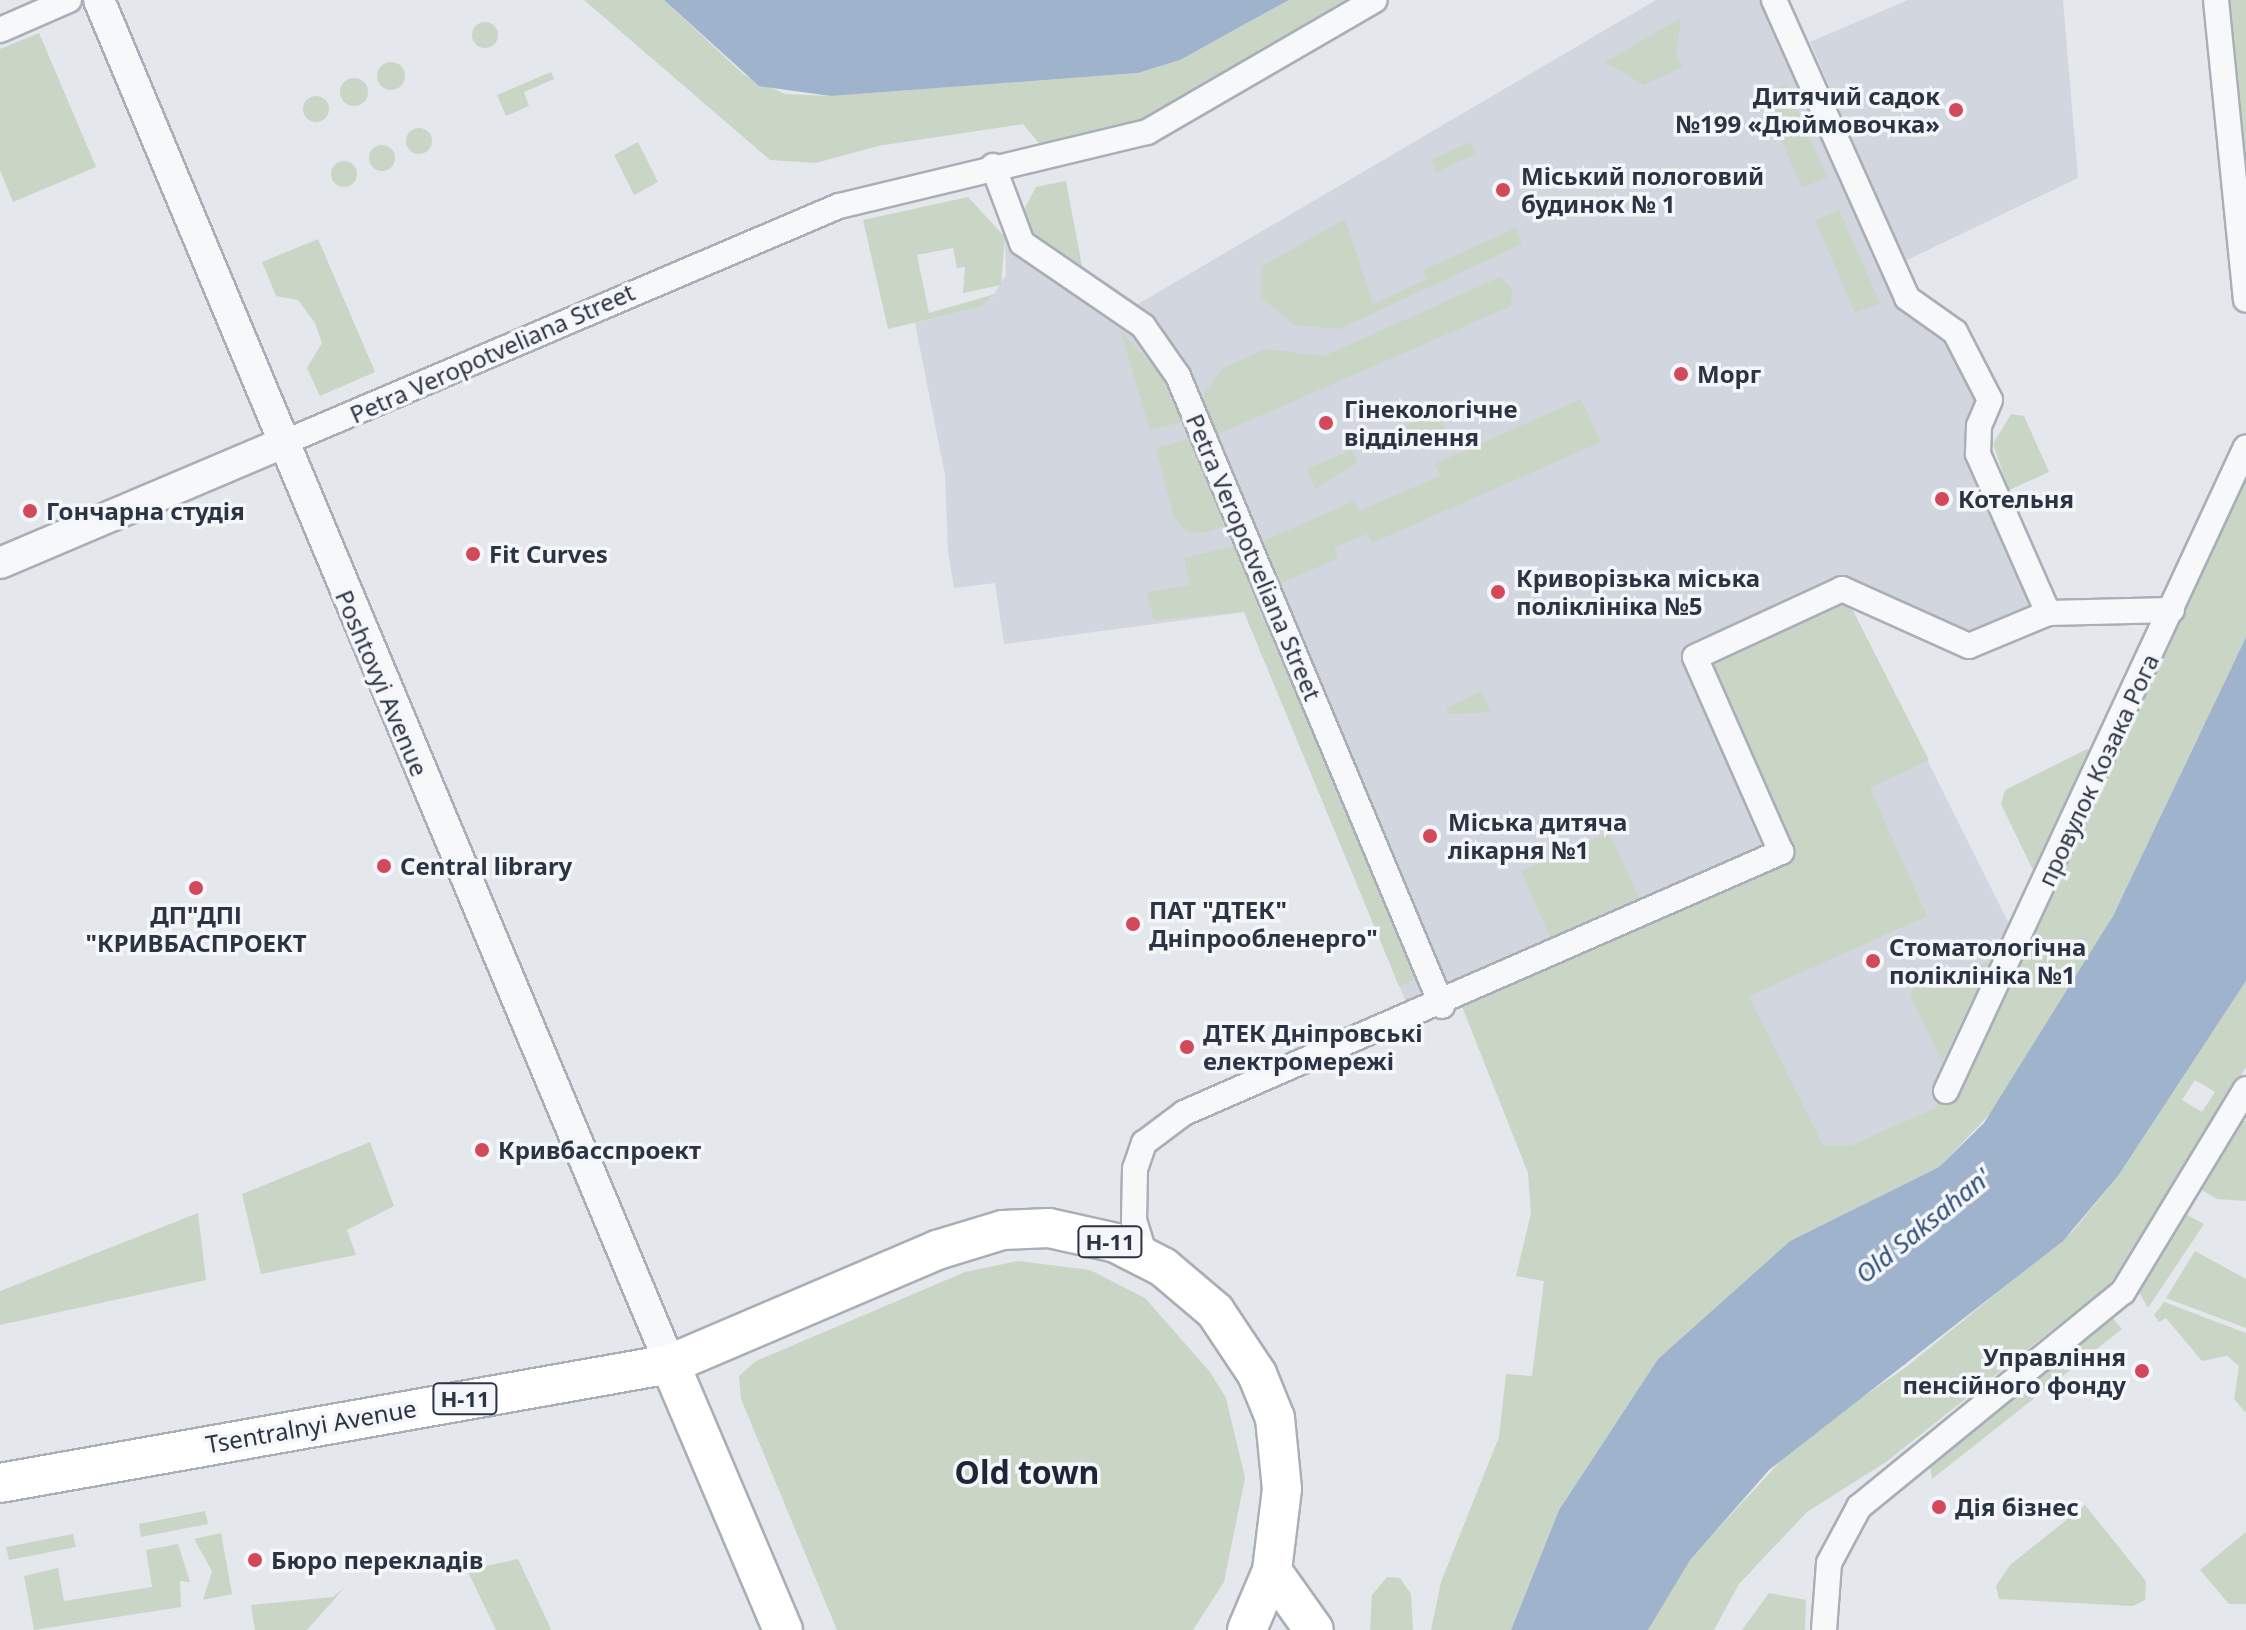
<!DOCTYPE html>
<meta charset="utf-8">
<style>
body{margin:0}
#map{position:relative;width:2246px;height:1630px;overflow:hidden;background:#e4e7ec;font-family:"Noto Sans",sans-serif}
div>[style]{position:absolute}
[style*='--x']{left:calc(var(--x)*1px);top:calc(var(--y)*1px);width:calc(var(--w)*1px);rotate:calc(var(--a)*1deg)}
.built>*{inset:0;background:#d2d6de}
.green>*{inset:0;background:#c9d6c5}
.round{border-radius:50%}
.water>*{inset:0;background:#9fb4cc}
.roads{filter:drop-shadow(2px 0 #a9aeb7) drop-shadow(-2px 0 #a9aeb7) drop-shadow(0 2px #a9aeb7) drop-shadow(0 -2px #a9aeb7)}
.minor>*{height:24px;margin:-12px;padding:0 12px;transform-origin:12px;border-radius:12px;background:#f7f8fa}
.tertiary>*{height:30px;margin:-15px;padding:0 15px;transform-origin:15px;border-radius:15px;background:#f7f8fa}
.primary>*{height:38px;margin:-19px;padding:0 19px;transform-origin:19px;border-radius:19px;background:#fff}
.dots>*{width:22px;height:22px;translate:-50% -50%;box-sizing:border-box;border:4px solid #f4f6f9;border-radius:50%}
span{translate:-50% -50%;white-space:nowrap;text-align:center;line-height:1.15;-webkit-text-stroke:7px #f4f6f9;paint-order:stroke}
.shield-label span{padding:2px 6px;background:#f4f6f9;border:2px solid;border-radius:6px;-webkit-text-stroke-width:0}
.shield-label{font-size:22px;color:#2b3445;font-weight:700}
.poi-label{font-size:24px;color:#2b3445;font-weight:700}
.right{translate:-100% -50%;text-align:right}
.left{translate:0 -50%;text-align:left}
.street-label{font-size:24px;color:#2b3445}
.water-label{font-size:26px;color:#34527a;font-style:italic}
.district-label{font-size:32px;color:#1d2536;font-weight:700}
</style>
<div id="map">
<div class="built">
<i style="clip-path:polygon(1656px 0,1774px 0,1907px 298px,1941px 319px,1990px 400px,1978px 426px,2048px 613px,1972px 646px,1843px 591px,2018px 942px,1936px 1108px,1851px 1145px,1823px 1145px,1695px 891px,1413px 1019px,1244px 612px,1004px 644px,995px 583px,954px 588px,948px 551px,945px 475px,915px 323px,981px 307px,992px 297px,1006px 275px,1005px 237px,1031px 232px,1138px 304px)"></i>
<i style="clip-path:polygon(1908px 0,2063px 0,2078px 178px,1905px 261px,1810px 42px)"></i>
</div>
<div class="green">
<i style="clip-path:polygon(584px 0,664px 0,744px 75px,785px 94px,831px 96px,1138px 73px,1180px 60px,1289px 0,1345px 0,1144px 123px,1043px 148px,1023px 124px,878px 146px,816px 163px,770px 160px)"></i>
<i style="clip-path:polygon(2216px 0,2246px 0,2246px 299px)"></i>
<i style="clip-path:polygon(1681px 18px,1676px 55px,1683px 67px,1644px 85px,1605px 62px)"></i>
<i class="round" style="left:472px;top:22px;width:26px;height:26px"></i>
<i style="clip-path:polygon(39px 33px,96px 167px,13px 202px,0 170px,0 49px)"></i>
<i class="round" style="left:377px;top:62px;width:28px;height:28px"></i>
<i style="clip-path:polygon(551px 72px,554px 79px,524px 92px,529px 106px,506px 116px,497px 95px)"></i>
<i class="round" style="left:340px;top:78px;width:28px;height:28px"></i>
<i style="clip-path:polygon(1786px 84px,1827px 177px,1802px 188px,1762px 95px)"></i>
<i class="round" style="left:303px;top:96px;width:26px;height:26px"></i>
<i class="round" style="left:406px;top:128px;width:26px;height:26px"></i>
<i style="clip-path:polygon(638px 142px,658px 182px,634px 195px,614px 155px)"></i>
<i style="clip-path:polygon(1470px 142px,1476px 154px,1436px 172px,1431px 160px)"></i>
<i class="round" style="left:369px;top:145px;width:26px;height:26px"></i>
<i class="round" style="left:331px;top:161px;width:26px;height:26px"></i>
<i style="clip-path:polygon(1066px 181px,1082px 266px,1031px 232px,1022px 213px,1036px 187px)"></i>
<i style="clip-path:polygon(968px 197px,1005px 237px,1001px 285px,963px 293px,965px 267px,957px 268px,953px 248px,917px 255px,929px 313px,995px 294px,981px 307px,888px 329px,863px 220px)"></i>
<i style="clip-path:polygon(1839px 210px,1880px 303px,1855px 313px,1815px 220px)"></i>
<i style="clip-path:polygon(1345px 219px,1373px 304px,1427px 279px,1423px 270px,1516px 228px,1522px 244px,1339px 329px,1294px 325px,1261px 297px,1262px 266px)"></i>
<i style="clip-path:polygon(318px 239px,375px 372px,320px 396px,307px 368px,322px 343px,315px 323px,298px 300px,276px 296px,262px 262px)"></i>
<i style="clip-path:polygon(1500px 277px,1512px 289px,1511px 306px,1216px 435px,1203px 395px,1222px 369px,1265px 349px,1324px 356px)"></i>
<i style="clip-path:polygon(1120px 330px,1159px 373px,1182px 422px,1150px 430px)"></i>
<i style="clip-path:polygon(1581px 399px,1601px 442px,1372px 543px,1367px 534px,1334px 548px,1338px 558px,1276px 586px,1257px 544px,1354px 501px,1359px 511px,1440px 476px,1435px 464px)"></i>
<i style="clip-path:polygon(1438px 412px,1447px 433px,1398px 443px,1393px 431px)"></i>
<i style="clip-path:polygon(2011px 414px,2024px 416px,2049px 472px,2009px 490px,1993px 444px)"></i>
<i style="clip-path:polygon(1189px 439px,1226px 526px,1202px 533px,1187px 532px,1174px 517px,1156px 448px)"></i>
<i style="clip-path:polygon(2246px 447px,2246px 637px,2113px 916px,2038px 1047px,2043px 1059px,1939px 1167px,1790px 1241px,1658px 1359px,1559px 1510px,1511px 1630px,1431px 1630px,1441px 1582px,1499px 1437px,1506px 1374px,1532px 1376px,1544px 1281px,1516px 1276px,1531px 1213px,1528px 1173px,1459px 999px,1781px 852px,1695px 657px,1842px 589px,1929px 760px,1870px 788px,1927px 916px,1749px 996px,1823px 1145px,1851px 1145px,1935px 1108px)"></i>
<i style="clip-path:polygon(1352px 449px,1357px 463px,1315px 489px,1307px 469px)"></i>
<i style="clip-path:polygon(1234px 546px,1417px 979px,1399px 986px,1244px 612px,1154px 620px,1147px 592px,1190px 585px,1184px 558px)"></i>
<i style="clip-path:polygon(1481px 691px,1491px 712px,1450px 714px,1446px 708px)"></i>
<i style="clip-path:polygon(2087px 749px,2094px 752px,2042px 866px,2033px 870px,2001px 804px,2005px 790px)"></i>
<i style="clip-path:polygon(1609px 832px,1639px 898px,1550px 937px,1521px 871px)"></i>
<i style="clip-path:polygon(1991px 961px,1942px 1061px,1911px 997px,1913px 987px)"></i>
<i style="clip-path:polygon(evenodd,2246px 981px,2246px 1067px,2115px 1280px,1886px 1462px,1807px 1512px,1739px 1584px,1714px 1630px,1648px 1630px,1690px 1559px,1800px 1440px,1905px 1368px,2073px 1231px,2118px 1176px,2246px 981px,2195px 1080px,2215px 1092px,2202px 1112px,2182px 1100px,2195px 1080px)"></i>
<i style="clip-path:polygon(2234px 1119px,2246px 1121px,2246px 1201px,2217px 1199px,2195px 1186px)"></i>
<i style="clip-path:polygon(370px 1142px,394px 1206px,347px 1230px,356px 1255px,261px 1274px,242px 1194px)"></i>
<i style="clip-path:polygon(2180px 1211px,2204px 1224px,2148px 1308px,2136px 1287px)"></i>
<i style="clip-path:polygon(198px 1213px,206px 1280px,0 1325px,0 1291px)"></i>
<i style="clip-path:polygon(2195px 1251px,2246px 1279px,2246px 1328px,2166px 1298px)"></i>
<i style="clip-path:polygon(1018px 1261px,1090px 1270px,1145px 1298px,1210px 1372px,1226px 1398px,1245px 1478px,1224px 1582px,1193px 1630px,837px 1630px,741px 1399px,739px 1376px,756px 1361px,965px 1272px)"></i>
<i style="clip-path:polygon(2164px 1302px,2246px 1333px,2246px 1413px,2234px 1399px,2239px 1366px,2227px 1356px,2202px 1361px,2166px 1318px,2159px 1322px,2154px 1315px)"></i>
<i style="clip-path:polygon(2111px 1316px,2122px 1329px,1932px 1479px,1929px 1458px)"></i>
<i style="clip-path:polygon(2085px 1505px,2146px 1581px,2145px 1600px,2133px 1606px,1999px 1599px,1996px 1586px,2010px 1565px)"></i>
<i style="clip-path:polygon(205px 1511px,208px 1524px,141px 1537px,139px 1524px)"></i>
<i style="clip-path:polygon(2246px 1532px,2246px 1604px,2229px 1604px,2200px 1570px)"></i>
<i style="clip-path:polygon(221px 1533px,232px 1594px,203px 1600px,212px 1571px,194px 1539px)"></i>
<i style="clip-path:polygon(73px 1534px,76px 1547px,9px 1560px,6px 1547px)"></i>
<i style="clip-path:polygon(178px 1544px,190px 1582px,180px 1581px,181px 1607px,34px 1630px,24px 1576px,58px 1568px,64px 1601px,152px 1587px,146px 1550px)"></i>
<i style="clip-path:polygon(518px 1559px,551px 1629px,549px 1630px,496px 1630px,467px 1570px)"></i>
<i style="clip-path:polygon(1387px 1577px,1400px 1578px,1411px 1594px,1413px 1630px,1370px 1630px,1372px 1595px)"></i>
<i style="clip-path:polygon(345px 1587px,307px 1630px,255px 1630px,251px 1605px,333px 1597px)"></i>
<i style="clip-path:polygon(1769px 1593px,1806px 1600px,1805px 1630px,1742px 1630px)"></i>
</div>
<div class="water">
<i style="clip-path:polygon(664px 0,1289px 0,1180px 60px,1138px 73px,831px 96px,759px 86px)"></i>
<i style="clip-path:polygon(2246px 637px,2246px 981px,2118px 1176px,2063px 1241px,1769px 1470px,1690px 1560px,1648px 1630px,1511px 1630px,1559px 1510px,1658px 1359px,1790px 1241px,1939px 1167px,1984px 1123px,2113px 916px)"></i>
</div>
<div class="roads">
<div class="minor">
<i style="--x:1774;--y:0;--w:326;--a:65.9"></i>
<i style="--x:1907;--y:298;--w:59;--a:35.3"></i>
<i style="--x:1955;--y:332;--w:76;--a:62.8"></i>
<i style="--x:1990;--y:400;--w:28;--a:113"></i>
<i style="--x:1979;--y:426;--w:28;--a:92"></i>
<i style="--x:1978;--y:454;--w:174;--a:66.2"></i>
<i style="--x:2048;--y:613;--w:124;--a:-1.4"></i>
<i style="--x:2216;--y:0;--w:301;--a:84.3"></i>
<i style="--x:0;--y:30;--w:75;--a:-23.5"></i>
<i style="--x:993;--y:166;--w:82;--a:69.4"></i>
<i style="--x:1022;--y:243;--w:147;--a:34.4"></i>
<i style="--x:1143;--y:326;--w:61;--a:55"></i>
<i style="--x:1178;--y:376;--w:683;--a:67.26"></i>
<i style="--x:283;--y:443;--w:604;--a:-23.09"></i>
<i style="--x:839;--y:206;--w:317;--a:-13.5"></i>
<i style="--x:1147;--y:132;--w:263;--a:-30.1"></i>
<i style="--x:1946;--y:1091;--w:710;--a:-65.02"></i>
<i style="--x:1145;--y:1256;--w:37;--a:-107"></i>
<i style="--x:1134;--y:1221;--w:52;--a:-88.9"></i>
<i style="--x:1135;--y:1169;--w:28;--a:-71"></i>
<i style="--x:1144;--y:1143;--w:50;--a:-36.9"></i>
<i style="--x:1184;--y:1113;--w:652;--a:-23.61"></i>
<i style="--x:1781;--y:852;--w:213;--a:-113.8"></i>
<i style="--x:1695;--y:657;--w:162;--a:-24.8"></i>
<i style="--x:1842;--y:589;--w:139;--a:24.2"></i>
<i style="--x:1969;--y:646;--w:86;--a:-22.7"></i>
<i style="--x:1824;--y:1630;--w:67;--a:-85.7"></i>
<i style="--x:1829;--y:1563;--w:64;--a:-61.8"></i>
<i style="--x:1859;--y:1507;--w:340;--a:-39.2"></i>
<i style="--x:2123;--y:1292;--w:237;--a:-58.8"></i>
</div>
<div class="tertiary">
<i style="--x:99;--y:0;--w:1479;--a:67.28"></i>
<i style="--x:0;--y:563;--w:307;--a:-23"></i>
</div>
<div class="primary">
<i style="--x:670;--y:1364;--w:289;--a:67"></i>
<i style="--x:0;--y:1483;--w:680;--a:-10.07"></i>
<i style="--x:670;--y:1364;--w:290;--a:-23.1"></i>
<i style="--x:937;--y:1250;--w:69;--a:-16.9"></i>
<i style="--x:1003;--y:1230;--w:46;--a:-2.5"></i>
<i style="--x:1049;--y:1228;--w:69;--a:12.6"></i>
<i style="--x:1116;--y:1243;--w:53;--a:27.1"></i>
<i style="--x:1163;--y:1267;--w:68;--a:40.2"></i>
<i style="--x:1215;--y:1311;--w:76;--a:56.3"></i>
<i style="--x:1257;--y:1374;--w:48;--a:67.8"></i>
<i style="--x:1275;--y:1418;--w:71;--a:84.4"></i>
<i style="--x:1282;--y:1489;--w:83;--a:97"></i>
<i style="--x:1272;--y:1571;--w:64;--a:113"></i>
<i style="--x:1272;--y:1571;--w:72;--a:54.6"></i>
</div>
</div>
<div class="dots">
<i style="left:1956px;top:110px;background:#d1495b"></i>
<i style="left:1503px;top:190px;background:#d1495b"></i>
<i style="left:1681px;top:374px;background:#d1495b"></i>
<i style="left:1326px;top:423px;background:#d1495b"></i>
<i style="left:1942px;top:499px;background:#d1495b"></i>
<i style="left:30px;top:511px;background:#d1495b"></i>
<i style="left:473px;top:554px;background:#d1495b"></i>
<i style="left:1498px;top:592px;background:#d1495b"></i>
<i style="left:1430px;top:836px;background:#d1495b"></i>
<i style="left:384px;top:866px;background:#d1495b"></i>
<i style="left:196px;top:888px;background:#d1495b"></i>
<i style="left:1133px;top:924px;background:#d1495b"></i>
<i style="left:1873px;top:961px;background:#d1495b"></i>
<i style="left:1187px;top:1047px;background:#d1495b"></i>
<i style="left:482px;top:1150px;background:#d1495b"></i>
<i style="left:2142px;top:1371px;background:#d1495b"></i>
<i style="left:1939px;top:1507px;background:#d1495b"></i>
<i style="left:255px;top:1560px;background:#d1495b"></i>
</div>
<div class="shield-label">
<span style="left:1110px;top:1242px">Н-11</span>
<span style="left:465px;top:1399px">Н-11</span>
</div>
<div class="poi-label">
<span class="right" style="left:1940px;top:110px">Дитячий садок<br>№199 «Дюймовочка»</span>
<span class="left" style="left:1521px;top:190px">Міський пологовий<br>будинок № 1</span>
<span class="left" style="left:1697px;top:374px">Морг</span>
<span class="left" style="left:1344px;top:423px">Гінекологічне<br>відділення</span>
<span class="left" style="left:1958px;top:499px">Котельня</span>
<span class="left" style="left:46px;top:511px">Гончарна студія</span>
<span class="left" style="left:489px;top:554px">Fit Curves</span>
<span class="left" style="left:1516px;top:592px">Криворізька міська<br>поліклініка №5</span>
<span class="left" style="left:1448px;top:836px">Міська дитяча<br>лікарня №1</span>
<span class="left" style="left:400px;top:866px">Central library</span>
<span class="left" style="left:1149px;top:924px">ПАТ "ДТЕК"<br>Дніпрообленерго"</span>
<span style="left:196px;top:929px">ДП"ДПІ<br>"КРИВБАСПРОЕКТ</span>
<span class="left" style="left:1889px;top:961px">Стоматологічна<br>поліклініка №1</span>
<span class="left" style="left:1203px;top:1047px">ДТЕК Дніпровські<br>електромережі</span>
<span class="left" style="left:498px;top:1150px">Кривбасспроект</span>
<span class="right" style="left:2126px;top:1371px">Управління<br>пенсійного фонду</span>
<span class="left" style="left:1955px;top:1507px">Дія бізнес</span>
<span class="left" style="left:271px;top:1560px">Бюро перекладів</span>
</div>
<div class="street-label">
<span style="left:492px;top:353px;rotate:-24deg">Petra Veropotveliana Street</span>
<span style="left:1254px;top:557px;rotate:67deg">Petra Veropotveliana Street</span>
<span style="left:382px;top:683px;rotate:67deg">Poshtovyi Avenue</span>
<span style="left:2098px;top:770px;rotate:-65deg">провулок Козака Рога</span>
<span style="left:311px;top:1426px;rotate:-10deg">Tsentralnyi Avenue</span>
</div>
<div class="water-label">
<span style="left:1923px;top:1226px;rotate:-39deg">Old Saksahan'</span>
</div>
<div class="district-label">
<span style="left:1027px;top:1472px">Old town</span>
</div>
</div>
